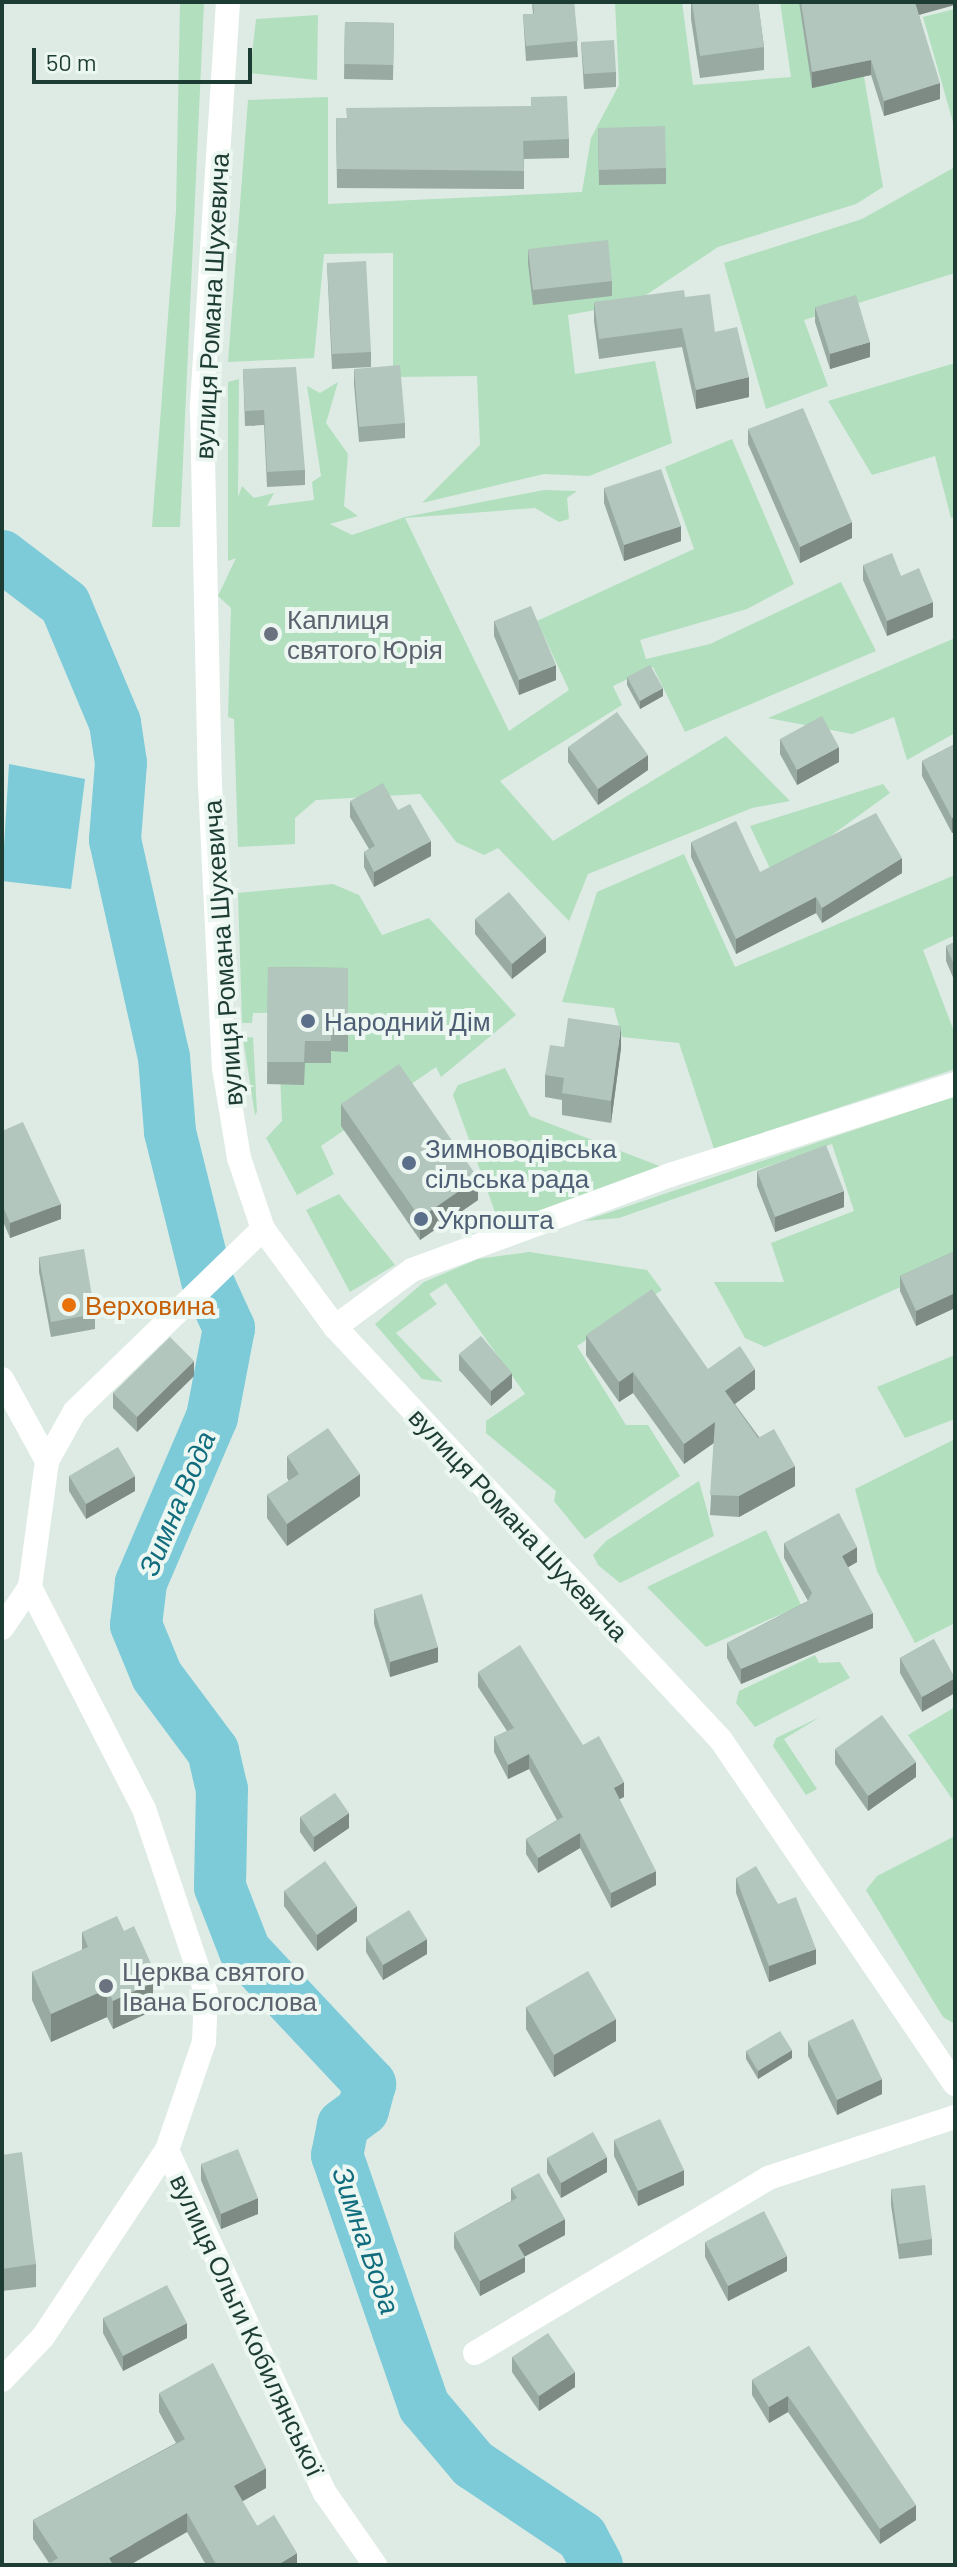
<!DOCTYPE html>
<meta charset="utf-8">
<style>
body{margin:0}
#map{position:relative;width:957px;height:2567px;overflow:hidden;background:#ddebe4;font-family:Barlow,sans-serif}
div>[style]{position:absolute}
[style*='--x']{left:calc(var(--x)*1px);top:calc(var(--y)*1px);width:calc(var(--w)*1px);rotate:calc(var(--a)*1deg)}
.green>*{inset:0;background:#b2dfbe}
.water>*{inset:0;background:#7dcbd8}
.river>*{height:52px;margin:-26px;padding:0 26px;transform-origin:26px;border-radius:26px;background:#7dcbd8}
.minor>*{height:24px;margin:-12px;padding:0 12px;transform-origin:12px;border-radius:12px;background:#fff}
.tertiary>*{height:24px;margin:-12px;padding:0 12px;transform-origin:12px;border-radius:12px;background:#fff}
.secondary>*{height:24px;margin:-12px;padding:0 12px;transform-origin:12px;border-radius:12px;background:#fff}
.wall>*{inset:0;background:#99aaa3}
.shaded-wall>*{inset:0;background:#7d8b84}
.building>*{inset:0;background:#b2c6bd}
.dots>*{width:22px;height:22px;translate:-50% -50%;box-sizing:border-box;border:4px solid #edf7f2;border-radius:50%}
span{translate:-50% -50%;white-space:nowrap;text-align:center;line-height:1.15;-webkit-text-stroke:8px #edf7f2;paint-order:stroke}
.street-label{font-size:26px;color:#1d3c33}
.worship-label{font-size:26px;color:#5b616d}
.left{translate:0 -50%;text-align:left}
.service-label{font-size:26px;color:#4e5e75}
.food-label{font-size:26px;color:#c56008}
.water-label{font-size:28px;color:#116d7e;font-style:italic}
.frame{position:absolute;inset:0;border:4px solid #1d3c33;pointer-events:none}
.scale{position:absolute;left:32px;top:48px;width:220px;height:36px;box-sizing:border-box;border:4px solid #1d3c33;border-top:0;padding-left:10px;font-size:24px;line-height:28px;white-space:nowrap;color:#1d3c33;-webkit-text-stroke:6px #edf7f2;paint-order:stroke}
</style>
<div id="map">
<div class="green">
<i style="clip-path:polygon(180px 2px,204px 2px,180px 527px,152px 527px,176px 211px)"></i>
<i style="clip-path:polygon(615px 2px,682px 2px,693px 85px,791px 77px,780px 2px,851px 2px,883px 187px,856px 204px,718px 247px,634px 303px,568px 315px,575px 374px,655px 361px,672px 443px,589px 476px,544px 474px,422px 503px,480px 445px,477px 376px,393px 377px,393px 253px,324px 254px,314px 358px,228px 362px,248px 100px,328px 97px,328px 204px,582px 192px,591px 138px,619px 85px)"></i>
<i style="clip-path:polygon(955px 9px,955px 129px,923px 17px)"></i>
<i style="clip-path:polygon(318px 15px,317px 80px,250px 73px,256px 19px)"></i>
<i style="clip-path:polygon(955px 167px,955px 273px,804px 320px,828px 386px,766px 409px,724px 263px,862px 219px)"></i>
<i style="clip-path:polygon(955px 363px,955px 517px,951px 518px,935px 456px,872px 475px,828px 401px)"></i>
<i style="clip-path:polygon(239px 379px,238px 497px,242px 486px,254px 498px,274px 493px,267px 506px,314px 500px,312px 482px,321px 476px,307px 386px,320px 393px,338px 382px,326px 423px,348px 454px,344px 506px,358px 516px,330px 524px,352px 535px,405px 517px,544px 490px,577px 491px,567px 498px,569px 519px,559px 522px,535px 508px,405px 518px,509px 731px,569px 690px,537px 621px,694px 549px,665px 467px,732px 439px,794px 584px,747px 609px,640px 640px,646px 659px,710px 644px,841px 582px,876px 651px,685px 732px,653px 667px,613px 686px,622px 705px,500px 781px,553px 841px,726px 736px,790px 801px,752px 808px,588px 874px,569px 921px,498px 848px,484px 855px,456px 842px,420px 794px,316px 800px,295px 818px,295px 844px,238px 847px,234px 719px,228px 717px,231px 608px,218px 596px,236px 558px,228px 561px,228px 382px)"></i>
<i style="clip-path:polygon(955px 638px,955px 733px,907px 760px,894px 717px,852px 734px,768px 718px)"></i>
<i style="clip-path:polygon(883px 784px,890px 793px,774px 877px,750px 826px)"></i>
<i style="clip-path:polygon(684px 854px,735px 967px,955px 875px,955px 935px,923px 950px,955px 1034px,955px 1069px,714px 1149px,679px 1043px,622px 1037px,614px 1008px,562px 1002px,597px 892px)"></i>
<i style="clip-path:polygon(333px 884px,359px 895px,382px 935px,429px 918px,516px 1015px,441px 1077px,436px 1067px,321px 1146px,334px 1174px,297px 1195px,266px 1138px,282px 1121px,280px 1074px,315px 1012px,253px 1013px,252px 1023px,242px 1023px,238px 893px)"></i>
<i style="clip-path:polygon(253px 1037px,257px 1112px,255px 1115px,243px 1038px)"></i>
<i style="clip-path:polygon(505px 1068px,530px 1116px,662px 1167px,500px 1226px,453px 1095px,458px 1085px)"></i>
<i style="clip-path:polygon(955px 1096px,955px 1263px,765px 1347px,745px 1338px,714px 1282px,784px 1282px,771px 1243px,854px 1211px,832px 1144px,619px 1218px,584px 1221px)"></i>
<i style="clip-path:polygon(339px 1194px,395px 1265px,350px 1292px,306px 1210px)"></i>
<i style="clip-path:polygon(529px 1252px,647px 1270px,662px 1290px,577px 1346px,626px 1425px,648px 1425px,680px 1476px,585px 1539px,554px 1501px,556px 1491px,486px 1433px,486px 1421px,525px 1394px,446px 1283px,429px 1294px,437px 1304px,396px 1333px,443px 1382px,422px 1379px,375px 1324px,424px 1282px,478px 1259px)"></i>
<i style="clip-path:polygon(955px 1355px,955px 1419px,905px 1438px,877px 1387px)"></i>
<i style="clip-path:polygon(955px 1439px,955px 1623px,915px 1643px,877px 1571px,855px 1489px)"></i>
<i style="clip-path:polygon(699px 1481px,714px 1536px,620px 1583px,598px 1565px,593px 1555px,606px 1541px)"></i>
<i style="clip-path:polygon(766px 1530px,801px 1605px,791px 1610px,706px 1647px,647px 1587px)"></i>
<i style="clip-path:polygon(815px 1655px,819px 1663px,840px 1662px,850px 1678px,755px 1727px,736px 1703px,739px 1691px)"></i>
<i style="clip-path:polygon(955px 1707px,955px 1803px,908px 1735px)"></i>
<i style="clip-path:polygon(820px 1717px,784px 1739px,817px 1789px,806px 1795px,773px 1746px,776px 1738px)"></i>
<i style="clip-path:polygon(955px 1836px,955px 2024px,943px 2017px,866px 1890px,877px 1876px)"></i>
</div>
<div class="water">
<i style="clip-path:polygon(9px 764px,85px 779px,71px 889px,2px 881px)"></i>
</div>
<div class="river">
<i style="--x:2;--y:556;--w:79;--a:37.3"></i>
<i style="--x:65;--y:604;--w:129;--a:67.2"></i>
<i style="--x:115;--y:723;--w:40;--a:81.5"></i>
<i style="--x:121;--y:763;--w:77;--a:94.5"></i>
<i style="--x:115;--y:840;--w:222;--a:77.3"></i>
<i style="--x:164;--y:1057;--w:75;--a:85.4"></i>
<i style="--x:170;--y:1132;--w:153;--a:76"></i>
<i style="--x:207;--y:1280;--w:53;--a:65.4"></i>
<i style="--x:229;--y:1328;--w:91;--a:100.8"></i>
<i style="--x:212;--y:1417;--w:181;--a:113.2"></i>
<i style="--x:141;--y:1583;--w:42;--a:96.8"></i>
<i style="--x:136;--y:1625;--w:55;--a:67.6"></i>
<i style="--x:157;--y:1676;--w:94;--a:53.3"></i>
<i style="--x:213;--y:1751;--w:39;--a:77"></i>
<i style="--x:222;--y:1789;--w:98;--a:91.2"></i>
<i style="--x:220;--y:1887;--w:69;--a:68.7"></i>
<i style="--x:245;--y:1951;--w:183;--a:46.8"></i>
<i style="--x:370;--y:2084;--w:27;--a:105"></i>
<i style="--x:363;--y:2110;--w:25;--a:143"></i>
<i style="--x:343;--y:2125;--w:31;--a:101"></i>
<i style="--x:337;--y:2155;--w:266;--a:70.9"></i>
<i style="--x:424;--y:2406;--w:76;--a:49.8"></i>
<i style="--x:473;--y:2464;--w:131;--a:33.8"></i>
<i style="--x:582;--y:2537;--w:32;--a:62"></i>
</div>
<div class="minor">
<i style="--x:335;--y:1327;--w:96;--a:-36.5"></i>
<i style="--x:412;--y:1270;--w:275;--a:-20.2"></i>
<i style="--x:670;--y:1175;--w:299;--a:-17.7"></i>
<i style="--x:167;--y:2150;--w:378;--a:65.3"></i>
<i style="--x:325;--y:2493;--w:88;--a:55.2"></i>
<i style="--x:475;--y:2353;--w:341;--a:-30.8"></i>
<i style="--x:768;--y:2178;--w:197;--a:-18.1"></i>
</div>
<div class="tertiary">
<i style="--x:2;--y:1379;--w:94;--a:61.2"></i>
<i style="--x:2;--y:1628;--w:50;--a:-55.7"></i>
<i style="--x:30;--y:1587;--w:127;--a:-82.3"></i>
<i style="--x:47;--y:1461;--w:57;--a:-60.8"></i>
<i style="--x:75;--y:1411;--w:262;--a:-44.1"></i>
<i style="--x:2;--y:2380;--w:59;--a:-46.4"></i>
<i style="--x:43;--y:2337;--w:224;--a:-56.5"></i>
<i style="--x:167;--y:2150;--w:114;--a:-71.1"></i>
<i style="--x:204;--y:2042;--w:49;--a:-87.7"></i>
<i style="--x:206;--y:1993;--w:194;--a:-108.6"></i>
<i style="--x:144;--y:1809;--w:250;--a:-117.2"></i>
</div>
<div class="secondary">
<i style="--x:228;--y:2;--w:408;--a:93.7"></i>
<i style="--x:202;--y:409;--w:375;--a:88.8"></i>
<i style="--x:210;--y:784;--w:284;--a:87.2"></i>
<i style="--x:224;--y:1068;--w:91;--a:80.5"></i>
<i style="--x:239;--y:1158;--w:75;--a:71.3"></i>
<i style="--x:263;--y:1229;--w:122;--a:53.7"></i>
<i style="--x:335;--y:1327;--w:565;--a:46.94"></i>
<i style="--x:721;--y:1740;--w:416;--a:55.8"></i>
</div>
<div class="wall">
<i style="clip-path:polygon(532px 2px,574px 2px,578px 57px,526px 61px,523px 14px,533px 14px)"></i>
<i style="clip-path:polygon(691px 2px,758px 2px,764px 47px,764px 70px,700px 78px,691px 19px)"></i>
<i style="clip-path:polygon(799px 2px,955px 2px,919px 15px,940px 99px,884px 116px,871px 75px,812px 88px)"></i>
<i style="clip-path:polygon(345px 22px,394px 23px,393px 80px,344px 79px)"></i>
<i style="clip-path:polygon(581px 42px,616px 72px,616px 87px,584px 89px)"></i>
<i style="clip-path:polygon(336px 118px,569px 139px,569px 158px,524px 159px,524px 189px,337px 188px)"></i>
<i style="clip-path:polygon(598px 128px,666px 168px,666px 184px,599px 185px)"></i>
<i style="clip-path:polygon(528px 249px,612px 281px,612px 296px,533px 305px,528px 264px)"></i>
<i style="clip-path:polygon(327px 263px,371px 352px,371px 367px,332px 369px)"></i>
<i style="clip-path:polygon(685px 297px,715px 332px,749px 397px,696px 409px,682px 347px,599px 359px,594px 321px,594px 302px)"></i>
<i style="clip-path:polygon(815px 307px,870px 357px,830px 369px,815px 322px)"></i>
<i style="clip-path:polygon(243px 369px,305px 470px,305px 485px,267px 487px,264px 425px,245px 426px)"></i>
<i style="clip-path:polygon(354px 369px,405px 423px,405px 438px,359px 442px,354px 384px)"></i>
<i style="clip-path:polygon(748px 429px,852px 538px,800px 563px,748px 444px)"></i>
<i style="clip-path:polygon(604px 488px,681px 541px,624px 561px,604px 503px)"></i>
<i style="clip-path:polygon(863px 565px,901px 576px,933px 617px,887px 636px,863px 580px)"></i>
<i style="clip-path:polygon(494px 621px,556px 680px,519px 695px,494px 636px)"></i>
<i style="clip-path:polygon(627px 677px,663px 696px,640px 709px,627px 685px)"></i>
<i style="clip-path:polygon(780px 739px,839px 762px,797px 785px,780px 754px)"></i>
<i style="clip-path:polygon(955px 744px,952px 833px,922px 776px,922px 761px)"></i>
<i style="clip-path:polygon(568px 747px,648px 770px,598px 805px,568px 762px)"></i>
<i style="clip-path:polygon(350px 801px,398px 810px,431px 856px,374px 887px,364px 867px,364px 852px,369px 849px,350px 817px)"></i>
<i style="clip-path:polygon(691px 842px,760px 872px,902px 873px,822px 923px,816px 913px,736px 954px,691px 857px)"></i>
<i style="clip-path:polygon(475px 919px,546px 952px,512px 979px,475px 934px)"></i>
<i style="clip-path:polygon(955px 942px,955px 982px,946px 961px,946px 946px)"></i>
<i style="clip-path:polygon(268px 967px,348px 968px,348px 1052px,331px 1051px,331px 1063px,305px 1063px,304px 1085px,267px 1084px)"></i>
<i style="clip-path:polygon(564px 1047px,621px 1048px,611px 1123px,562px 1115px,562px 1100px,545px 1097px,545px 1075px)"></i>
<i style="clip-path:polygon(341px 1104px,478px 1200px,420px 1240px,341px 1126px)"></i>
<i style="clip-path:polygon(2px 1131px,61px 1219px,10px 1238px,2px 1219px)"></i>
<i style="clip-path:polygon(757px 1171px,844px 1207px,775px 1232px,757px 1186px)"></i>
<i style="clip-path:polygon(955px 1251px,955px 1308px,916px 1326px,900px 1291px,900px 1276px)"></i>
<i style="clip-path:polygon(39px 1257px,95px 1314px,95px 1329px,51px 1337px,39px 1272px)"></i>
<i style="clip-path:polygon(586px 1335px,708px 1369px,755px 1389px,735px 1404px,795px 1486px,739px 1517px,710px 1515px,714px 1443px,684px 1464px,633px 1393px,619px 1402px,586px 1355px)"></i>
<i style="clip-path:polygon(459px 1354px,512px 1388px,491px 1406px,459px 1370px)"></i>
<i style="clip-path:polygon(194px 1376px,137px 1432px,113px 1408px,113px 1393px)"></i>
<i style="clip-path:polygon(287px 1456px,360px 1496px,287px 1546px,267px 1518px,267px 1495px,289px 1481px,287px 1478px)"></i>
<i style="clip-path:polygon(69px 1476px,135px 1491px,86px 1519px,69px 1491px)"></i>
<i style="clip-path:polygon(784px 1543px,857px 1562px,848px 1567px,873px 1628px,741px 1684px,727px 1658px,727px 1643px,808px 1601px,784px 1558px)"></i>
<i style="clip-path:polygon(374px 1609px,438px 1662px,390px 1677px,374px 1624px)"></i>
<i style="clip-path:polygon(934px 1639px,922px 1712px,900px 1673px,900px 1658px)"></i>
<i style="clip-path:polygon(478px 1672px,583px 1745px,624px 1797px,619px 1799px,656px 1885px,611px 1908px,580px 1848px,538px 1873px,526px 1854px,526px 1839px,557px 1820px,529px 1769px,508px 1779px,494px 1752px,494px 1737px,507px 1731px,478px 1687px)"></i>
<i style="clip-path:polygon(835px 1749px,916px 1777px,868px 1811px,835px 1764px)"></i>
<i style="clip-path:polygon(300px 1817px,349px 1828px,314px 1852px,300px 1832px)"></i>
<i style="clip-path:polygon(736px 1878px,778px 1904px,816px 1964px,769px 1982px,736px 1893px)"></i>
<i style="clip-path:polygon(284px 1891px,357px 1921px,317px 1951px,284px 1906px)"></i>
<i style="clip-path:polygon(82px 1932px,153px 1996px,148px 1999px,148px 2013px,113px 2029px,107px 2017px,51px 2042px,32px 2000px,32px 1972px,82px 1950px)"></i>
<i style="clip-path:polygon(366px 1937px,427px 1954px,383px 1980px,366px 1952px)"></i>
<i style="clip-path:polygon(526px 2007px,616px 2041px,554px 2077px,526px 2029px)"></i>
<i style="clip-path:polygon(808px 2041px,882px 2094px,837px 2115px,808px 2056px)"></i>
<i style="clip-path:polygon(746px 2051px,792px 2058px,758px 2079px,746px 2059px)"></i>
<i style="clip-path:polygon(614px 2140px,684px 2185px,638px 2206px,614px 2156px)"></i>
<i style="clip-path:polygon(2px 2155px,36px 2264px,36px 2287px,2px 2291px)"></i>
<i style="clip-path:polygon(547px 2158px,607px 2172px,561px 2198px,547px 2173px)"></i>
<i style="clip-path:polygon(201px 2164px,258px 2214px,221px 2229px,201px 2180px)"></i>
<i style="clip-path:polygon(511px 2188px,565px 2235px,524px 2257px,525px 2272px,480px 2296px,454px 2248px,454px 2233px,511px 2201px)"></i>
<i style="clip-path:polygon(891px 2189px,932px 2239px,932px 2255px,899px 2259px,891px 2205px)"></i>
<i style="clip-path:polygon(705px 2242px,787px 2271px,728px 2301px,705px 2257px)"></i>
<i style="clip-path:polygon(103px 2318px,187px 2338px,123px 2371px,103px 2333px)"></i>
<i style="clip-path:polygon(809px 2346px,916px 2520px,880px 2544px,788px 2412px,769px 2423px,752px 2395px,752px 2380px)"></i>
<i style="clip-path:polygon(512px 2357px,575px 2387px,539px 2411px,512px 2372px)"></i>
<i style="clip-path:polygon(159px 2393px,266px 2488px,242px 2501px,257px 2526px,297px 2565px,206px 2565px,187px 2532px,49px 2563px,33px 2539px,33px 2520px,176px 2443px,159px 2412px)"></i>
</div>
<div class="shaded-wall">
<i style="clip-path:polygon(915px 2px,955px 2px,955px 5px,915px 16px)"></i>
<i style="clip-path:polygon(871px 60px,871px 75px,812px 88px,812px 72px)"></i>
<i style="clip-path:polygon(940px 83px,940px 99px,884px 116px,884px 101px)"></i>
<i style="clip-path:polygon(870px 342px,870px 357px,830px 369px,830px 354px)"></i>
<i style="clip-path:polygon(749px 377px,749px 397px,696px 409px,696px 390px)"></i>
<i style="clip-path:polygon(852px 522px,852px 538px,800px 563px,800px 547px)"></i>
<i style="clip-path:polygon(681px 526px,681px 541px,624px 561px,624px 545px)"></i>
<i style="clip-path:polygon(933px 602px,933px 617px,887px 636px,887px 621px)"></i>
<i style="clip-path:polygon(556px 665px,556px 680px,519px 695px,519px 680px)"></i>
<i style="clip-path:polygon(663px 688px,663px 696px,640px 709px,640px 701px)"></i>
<i style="clip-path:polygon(839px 747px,839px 762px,797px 785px,797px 770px)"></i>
<i style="clip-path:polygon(648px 755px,648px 770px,598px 805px,598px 789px)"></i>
<i style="clip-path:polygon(955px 817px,955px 832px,952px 833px,952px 818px)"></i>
<i style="clip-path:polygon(431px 841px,431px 856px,374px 887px,374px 872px)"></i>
<i style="clip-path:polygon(902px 858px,902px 873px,822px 923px,822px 908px)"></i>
<i style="clip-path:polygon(816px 897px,816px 913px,736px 954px,736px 939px)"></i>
<i style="clip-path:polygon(546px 936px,546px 952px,512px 979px,512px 964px)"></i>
<i style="clip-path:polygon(621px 1026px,621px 1048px,611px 1123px,611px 1101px)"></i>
<i style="clip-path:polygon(478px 1178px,478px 1200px,420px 1240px,420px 1218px)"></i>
<i style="clip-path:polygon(844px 1191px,844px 1207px,775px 1232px,775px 1217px)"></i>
<i style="clip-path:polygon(61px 1204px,61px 1219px,10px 1238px,10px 1223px)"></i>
<i style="clip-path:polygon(955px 1293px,955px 1308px,916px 1326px,916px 1311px)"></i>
<i style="clip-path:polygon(194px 1361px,194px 1376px,137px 1432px,137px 1417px)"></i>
<i style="clip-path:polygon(755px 1369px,755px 1389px,725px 1411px,725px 1391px)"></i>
<i style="clip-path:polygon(633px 1372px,633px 1393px,619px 1402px,619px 1382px)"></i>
<i style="clip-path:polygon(512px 1373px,512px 1388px,491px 1406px,491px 1391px)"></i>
<i style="clip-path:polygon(715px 1422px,715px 1442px,684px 1464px,684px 1444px)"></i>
<i style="clip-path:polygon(795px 1466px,795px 1486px,739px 1517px,739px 1496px)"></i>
<i style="clip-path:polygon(360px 1474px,360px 1496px,287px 1546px,287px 1524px)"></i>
<i style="clip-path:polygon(135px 1476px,135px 1491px,86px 1519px,86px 1504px)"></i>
<i style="clip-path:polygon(857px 1547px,857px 1562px,842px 1571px,842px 1556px)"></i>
<i style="clip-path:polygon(873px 1613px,873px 1628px,741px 1684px,741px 1669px)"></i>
<i style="clip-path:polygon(438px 1647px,438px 1662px,390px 1677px,390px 1662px)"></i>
<i style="clip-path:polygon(955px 1678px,955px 1693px,922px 1712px,922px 1697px)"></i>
<i style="clip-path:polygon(529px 1754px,529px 1769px,508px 1779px,508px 1765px)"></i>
<i style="clip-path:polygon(916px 1762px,916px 1777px,868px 1811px,868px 1796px)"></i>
<i style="clip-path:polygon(624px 1782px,624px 1797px,614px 1802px,614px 1788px)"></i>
<i style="clip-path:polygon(349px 1813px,349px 1828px,314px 1852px,314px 1837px)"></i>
<i style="clip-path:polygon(580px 1833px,580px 1848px,538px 1873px,538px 1858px)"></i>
<i style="clip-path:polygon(656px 1871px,656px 1885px,611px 1908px,611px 1893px)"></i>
<i style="clip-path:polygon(357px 1906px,357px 1921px,317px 1951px,317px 1935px)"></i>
<i style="clip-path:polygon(427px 1939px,427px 1954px,383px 1980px,383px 1965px)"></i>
<i style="clip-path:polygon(816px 1949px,816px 1964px,769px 1982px,769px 1966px)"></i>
<i style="clip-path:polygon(153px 1968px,153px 1996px,148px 1999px,148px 2013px,113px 2029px,113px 2001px,143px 1973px)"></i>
<i style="clip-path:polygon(107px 1989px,107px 2017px,51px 2042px,51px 2014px)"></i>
<i style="clip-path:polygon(616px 2019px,616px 2041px,554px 2077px,554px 2055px)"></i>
<i style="clip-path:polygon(792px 2050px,792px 2058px,758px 2079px,758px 2071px)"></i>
<i style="clip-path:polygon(882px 2079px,882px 2094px,837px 2115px,837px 2100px)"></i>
<i style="clip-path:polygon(607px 2157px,607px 2172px,561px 2198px,561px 2183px)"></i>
<i style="clip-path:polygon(684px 2170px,684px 2185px,638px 2206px,638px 2191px)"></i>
<i style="clip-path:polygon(258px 2198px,258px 2214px,221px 2229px,221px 2214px)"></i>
<i style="clip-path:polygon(565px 2219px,565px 2235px,518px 2260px,518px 2245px)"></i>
<i style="clip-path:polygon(787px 2256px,787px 2271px,728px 2301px,728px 2286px)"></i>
<i style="clip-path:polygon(525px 2257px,525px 2272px,480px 2296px,480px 2281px)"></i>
<i style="clip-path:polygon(187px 2323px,187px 2338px,123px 2371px,123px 2356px)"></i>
<i style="clip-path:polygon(575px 2372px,575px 2387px,539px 2411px,539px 2396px)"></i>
<i style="clip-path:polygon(788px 2396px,788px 2412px,769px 2423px,769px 2407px)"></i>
<i style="clip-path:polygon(266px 2468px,266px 2488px,234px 2506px,234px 2486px)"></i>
<i style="clip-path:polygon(916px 2505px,916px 2520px,880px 2544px,880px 2529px)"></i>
<i style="clip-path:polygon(187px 2513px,187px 2532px,130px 2565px,109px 2565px,109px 2558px)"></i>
<i style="clip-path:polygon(297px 2553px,297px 2565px,278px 2565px)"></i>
</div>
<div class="building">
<i style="clip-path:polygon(533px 2px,574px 2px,578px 41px,526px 46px,523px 14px,534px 14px)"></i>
<i style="clip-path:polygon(692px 2px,758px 2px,764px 47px,700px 56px)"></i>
<i style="clip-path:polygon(801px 2px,915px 2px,940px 83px,884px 101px,871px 60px,812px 72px)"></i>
<i style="clip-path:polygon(345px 22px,394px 23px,393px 65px,344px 64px)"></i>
<i style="clip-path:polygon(614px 40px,616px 72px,584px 74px,581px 42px)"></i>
<i style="clip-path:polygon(567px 96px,569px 139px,523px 141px,524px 171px,337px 169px,336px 118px,347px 118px,346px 108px,531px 106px,531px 97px)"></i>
<i style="clip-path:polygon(665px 126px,666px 168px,599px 170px,598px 128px)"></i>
<i style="clip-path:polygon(608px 240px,612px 281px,533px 290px,528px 249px)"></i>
<i style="clip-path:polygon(366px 261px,371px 352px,332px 354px,327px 263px)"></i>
<i style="clip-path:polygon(684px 290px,685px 297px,710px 294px,715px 332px,737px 327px,749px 377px,696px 390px,682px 328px,599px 339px,594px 302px)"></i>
<i style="clip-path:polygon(856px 295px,870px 342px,830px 354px,815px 307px)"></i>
<i style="clip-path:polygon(400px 365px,405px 423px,359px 427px,354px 369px)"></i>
<i style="clip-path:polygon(296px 367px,305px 470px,267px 472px,264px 410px,245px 411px,243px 369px)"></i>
<i style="clip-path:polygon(803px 408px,852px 522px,800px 547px,748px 429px)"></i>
<i style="clip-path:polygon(661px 469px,681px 526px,624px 545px,604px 488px)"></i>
<i style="clip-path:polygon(892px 553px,901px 576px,919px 568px,933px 602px,887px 621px,863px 565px)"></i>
<i style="clip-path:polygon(531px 606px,556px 665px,519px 680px,494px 621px)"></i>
<i style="clip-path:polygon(650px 665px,663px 688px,640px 701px,627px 677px)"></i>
<i style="clip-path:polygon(617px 712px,648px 755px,598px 789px,568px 747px)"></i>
<i style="clip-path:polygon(822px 716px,839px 747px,797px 770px,780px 739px)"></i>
<i style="clip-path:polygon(955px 744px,955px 817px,952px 818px,922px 761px)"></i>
<i style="clip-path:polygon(383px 783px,398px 810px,410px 804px,431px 841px,374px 872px,364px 852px,375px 846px,350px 801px)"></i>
<i style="clip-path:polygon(876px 813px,902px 858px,822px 908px,816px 897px,736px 939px,691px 842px,736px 821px,760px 872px)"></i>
<i style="clip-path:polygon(509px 892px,546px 936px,512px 964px,475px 919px)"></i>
<i style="clip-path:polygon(955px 942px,955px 967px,946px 946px)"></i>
<i style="clip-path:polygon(268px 967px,348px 968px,348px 1029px,331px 1029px,331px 1041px,305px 1041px,304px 1062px,267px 1062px)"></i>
<i style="clip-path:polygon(568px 1018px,621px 1026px,611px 1101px,562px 1093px,564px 1078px,545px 1075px,550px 1045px,564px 1047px)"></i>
<i style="clip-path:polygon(399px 1064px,478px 1178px,420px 1218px,341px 1104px)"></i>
<i style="clip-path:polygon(23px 1122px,61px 1204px,10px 1223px,2px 1204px,2px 1131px)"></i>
<i style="clip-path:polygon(826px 1145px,844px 1191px,775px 1217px,757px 1171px)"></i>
<i style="clip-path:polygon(84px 1249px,95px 1314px,51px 1322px,39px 1257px)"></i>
<i style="clip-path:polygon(955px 1251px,955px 1293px,916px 1311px,900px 1276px)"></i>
<i style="clip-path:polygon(652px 1289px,708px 1369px,740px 1346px,755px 1369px,725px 1391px,758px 1438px,774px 1429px,795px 1466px,739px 1496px,710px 1495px,715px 1422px,684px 1444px,633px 1372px,619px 1382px,586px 1335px)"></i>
<i style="clip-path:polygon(481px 1336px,512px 1373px,491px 1391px,459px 1354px)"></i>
<i style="clip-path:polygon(170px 1337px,194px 1361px,137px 1417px,113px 1393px)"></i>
<i style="clip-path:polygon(328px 1428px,360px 1474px,287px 1524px,267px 1495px,299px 1474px,287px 1456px)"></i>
<i style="clip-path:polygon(118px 1447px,135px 1476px,86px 1504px,69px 1476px)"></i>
<i style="clip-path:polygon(839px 1513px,857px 1547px,842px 1556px,873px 1613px,741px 1669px,727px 1643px,807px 1602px,812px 1593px,784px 1543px)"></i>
<i style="clip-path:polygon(422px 1594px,438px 1647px,390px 1662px,374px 1609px)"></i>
<i style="clip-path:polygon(934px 1639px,955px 1678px,922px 1697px,900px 1658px)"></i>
<i style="clip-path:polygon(520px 1645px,583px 1745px,599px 1736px,624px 1782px,614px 1788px,656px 1871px,611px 1893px,580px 1833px,538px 1858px,526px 1839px,563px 1817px,529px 1754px,508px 1765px,494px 1737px,514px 1728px,478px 1672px)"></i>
<i style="clip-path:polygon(882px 1715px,916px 1762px,868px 1796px,835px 1749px)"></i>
<i style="clip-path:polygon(335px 1793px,349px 1813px,314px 1837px,300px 1817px)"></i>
<i style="clip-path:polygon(325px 1861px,357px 1906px,317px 1935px,284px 1891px)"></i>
<i style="clip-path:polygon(756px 1866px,778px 1904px,796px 1897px,816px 1949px,769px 1966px,736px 1878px)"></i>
<i style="clip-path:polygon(409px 1910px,427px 1939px,383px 1965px,366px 1937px)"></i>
<i style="clip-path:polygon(117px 1916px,124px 1931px,134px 1926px,153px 1968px,143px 1973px,148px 1985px,113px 2001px,107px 1989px,51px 2014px,32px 1972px,88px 1947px,82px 1932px)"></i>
<i style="clip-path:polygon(588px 1971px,616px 2019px,554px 2055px,526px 2007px)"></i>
<i style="clip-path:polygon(853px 2019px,882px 2079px,837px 2100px,808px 2041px)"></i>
<i style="clip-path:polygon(780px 2031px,792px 2050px,758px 2071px,746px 2051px)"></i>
<i style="clip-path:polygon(660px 2119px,684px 2170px,638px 2191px,614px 2140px)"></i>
<i style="clip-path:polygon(593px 2132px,607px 2157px,561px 2183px,547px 2158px)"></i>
<i style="clip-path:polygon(238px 2149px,258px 2198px,221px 2214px,201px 2164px)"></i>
<i style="clip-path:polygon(22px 2152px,36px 2264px,2px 2269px,2px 2155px)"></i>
<i style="clip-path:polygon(539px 2173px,565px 2219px,518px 2245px,525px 2257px,480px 2281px,454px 2233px,517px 2198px,511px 2188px)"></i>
<i style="clip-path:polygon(925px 2185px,932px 2239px,899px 2244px,891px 2189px)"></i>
<i style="clip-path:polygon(764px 2211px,787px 2256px,728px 2286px,705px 2242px)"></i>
<i style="clip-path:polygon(167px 2285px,187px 2323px,123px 2356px,103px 2318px)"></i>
<i style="clip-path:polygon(548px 2333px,575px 2372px,539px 2396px,512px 2357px)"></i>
<i style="clip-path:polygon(809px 2346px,916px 2505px,880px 2529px,788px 2396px,769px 2407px,752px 2380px)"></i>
<i style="clip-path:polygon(213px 2363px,266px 2468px,234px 2486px,257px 2526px,274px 2515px,297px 2553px,278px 2565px,214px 2565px,216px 2564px,187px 2513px,109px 2558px,113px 2565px,47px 2565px,58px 2558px,33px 2520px,185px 2439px,159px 2393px)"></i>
</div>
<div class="dots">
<i style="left:271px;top:634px;background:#6b7280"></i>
<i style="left:308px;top:1021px;background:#5c6f8a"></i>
<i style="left:409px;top:1163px;background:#5c6f8a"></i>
<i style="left:421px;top:1219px;background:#5c6f8a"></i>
<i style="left:69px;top:1305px;background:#e8710a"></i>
<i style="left:106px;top:1986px;background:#6b7280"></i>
</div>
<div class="street-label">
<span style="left:211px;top:306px;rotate:-87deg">вулиця Романа Шухевича</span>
<span style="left:222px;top:953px;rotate:-94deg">вулиця Романа Шухевича</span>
<span style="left:519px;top:1524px;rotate:47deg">вулиця Романа Шухевича</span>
<span style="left:248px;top:2325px;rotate:65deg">вулиця Ольги Кобилянської</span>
</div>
<div class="worship-label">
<span class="left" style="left:287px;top:634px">Каплиця<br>святого Юрія</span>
<span class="left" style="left:122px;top:1986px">Церква святого<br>Івана Богослова</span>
</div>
<div class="service-label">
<span class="left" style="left:324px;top:1021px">Народний Дім</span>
<span class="left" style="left:425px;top:1163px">Зимноводівська<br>сільська рада</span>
<span class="left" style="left:437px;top:1219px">Укрпошта</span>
</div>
<div class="food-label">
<span class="left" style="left:85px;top:1305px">Верховина</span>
</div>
<div class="water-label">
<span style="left:176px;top:1503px;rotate:-67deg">Зимна Вода</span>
<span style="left:367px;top:2240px;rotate:71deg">Зимна Вода</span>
</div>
<div class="frame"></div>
<div class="scale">50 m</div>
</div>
